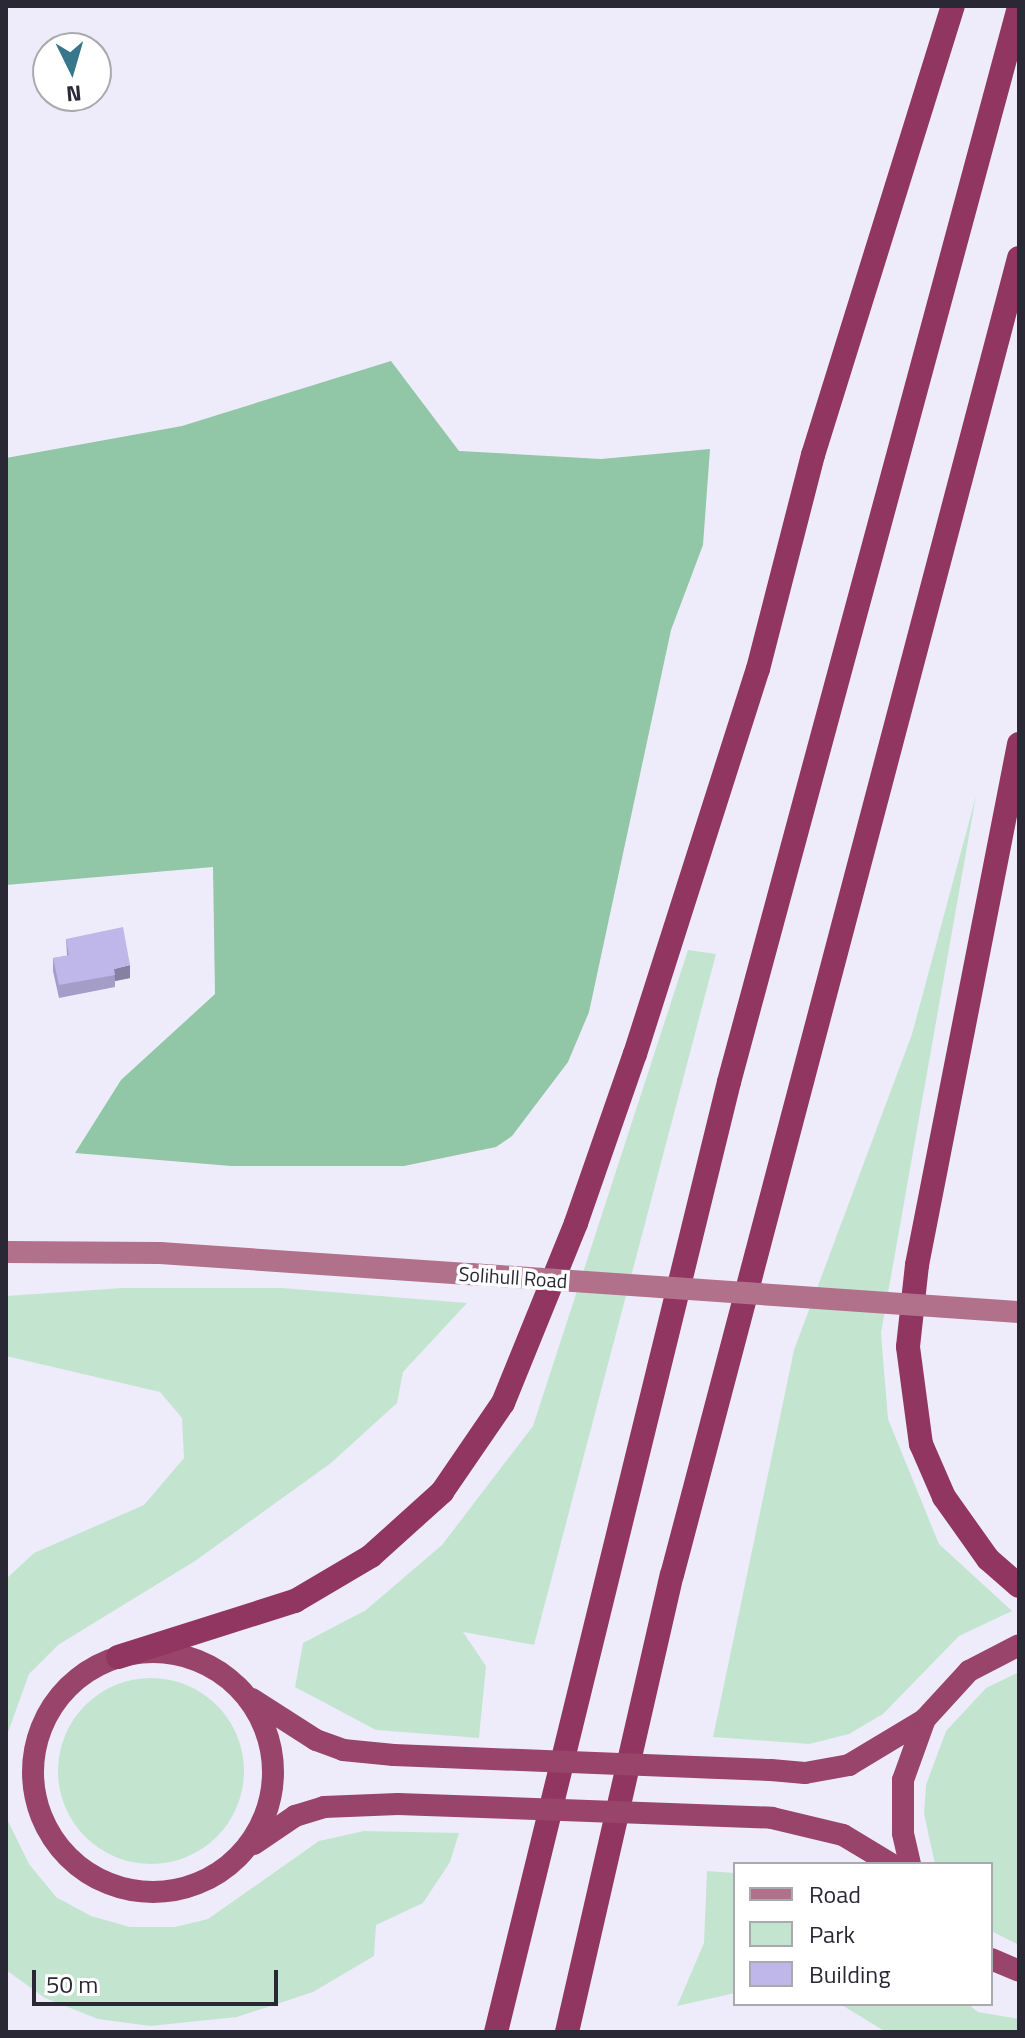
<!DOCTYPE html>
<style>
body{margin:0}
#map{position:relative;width:1025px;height:2038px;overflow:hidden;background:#eeecfb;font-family:"Titillium Web",sans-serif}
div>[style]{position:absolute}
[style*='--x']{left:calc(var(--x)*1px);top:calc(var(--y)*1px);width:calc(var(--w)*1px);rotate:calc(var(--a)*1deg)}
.green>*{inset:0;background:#c3e5d0}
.round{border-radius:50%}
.forest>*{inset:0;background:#91c6a7}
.secondary>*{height:22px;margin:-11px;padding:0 11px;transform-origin:11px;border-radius:11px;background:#b2718b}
.trunk>*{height:22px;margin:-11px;padding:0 11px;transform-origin:11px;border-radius:11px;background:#99446a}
.trunk>.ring{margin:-11px;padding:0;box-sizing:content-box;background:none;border:22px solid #99446a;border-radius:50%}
.motorway>*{height:24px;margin:-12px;padding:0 12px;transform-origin:12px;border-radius:12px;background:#913660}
.secondary-bridge>*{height:22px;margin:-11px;padding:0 11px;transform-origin:11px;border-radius:11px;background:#b2718b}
.trunk-bridge>*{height:22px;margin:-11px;padding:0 11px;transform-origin:11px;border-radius:11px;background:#99446a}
.wall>*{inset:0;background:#a49dc8}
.shaded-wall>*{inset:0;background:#8680a3}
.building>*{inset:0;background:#bfb7e9}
span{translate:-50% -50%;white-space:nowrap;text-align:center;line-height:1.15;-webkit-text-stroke:7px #fff;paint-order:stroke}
.street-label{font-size:20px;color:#2a2835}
.frame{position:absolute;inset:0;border:8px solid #2a2835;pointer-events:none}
.legend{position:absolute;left:733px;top:1862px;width:260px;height:144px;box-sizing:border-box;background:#fff;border:2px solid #aaa9ae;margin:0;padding:10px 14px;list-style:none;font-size:24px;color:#2a2835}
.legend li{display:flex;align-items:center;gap:16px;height:40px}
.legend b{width:40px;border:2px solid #aaa9ae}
.north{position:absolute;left:32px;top:32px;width:80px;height:80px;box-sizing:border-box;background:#fff;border:2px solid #aaa9ae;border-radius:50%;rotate:175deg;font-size:22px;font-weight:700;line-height:32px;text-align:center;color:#2a2835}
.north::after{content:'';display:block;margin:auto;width:28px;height:36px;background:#37768b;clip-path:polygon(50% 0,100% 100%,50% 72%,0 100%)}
.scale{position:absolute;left:32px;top:1970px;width:246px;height:36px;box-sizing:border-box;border:4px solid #2a2835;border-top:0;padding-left:10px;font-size:24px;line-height:28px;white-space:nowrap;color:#2a2835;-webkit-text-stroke:6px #fff;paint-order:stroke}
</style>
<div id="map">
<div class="green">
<i style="clip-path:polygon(976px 796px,881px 1333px,888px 1419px,939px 1544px,1012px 1611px,959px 1636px,883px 1714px,849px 1734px,809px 1744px,713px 1737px,794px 1350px,912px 1034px)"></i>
<i style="clip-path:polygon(688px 950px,716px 954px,534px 1645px,463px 1632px,486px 1666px,479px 1738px,376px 1730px,295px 1687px,303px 1643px,366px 1610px,442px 1545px,533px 1426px)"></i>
<i style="clip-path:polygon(123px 1288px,282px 1288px,467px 1303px,403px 1372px,397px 1403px,331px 1463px,195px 1561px,58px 1645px,29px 1674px,6px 1738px,6px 1579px,34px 1553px,144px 1505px,184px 1458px,182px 1418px,160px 1392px,6px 1356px,6px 1296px)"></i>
<i style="clip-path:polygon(1019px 1672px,1019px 1945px,991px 1931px,991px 1864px,935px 1864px,924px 1814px,926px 1785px,946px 1731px,986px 1688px)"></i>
<i class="round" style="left:58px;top:1678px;width:186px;height:186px"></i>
<i style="clip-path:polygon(6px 1817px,29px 1864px,56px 1897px,91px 1916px,130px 1927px,175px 1927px,208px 1919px,319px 1841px,364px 1831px,459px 1833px,450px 1862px,423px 1903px,376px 1925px,374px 1956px,313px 1992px,237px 2017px,150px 2026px,98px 2019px,45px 1998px,6px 1970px)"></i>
<i style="clip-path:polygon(707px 1871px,735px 1873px,735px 1993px,677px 2006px,704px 1943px)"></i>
<i style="clip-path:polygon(840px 2004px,968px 2004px,978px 2012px,1019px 2019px,1019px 2032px,886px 2032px)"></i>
</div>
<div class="forest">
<i style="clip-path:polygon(391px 361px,459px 451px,601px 459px,710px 449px,703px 545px,671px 630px,589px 1012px,568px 1062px,512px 1136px,496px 1147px,404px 1166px,231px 1166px,75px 1153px,121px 1080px,215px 994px,213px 867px,6px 885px,6px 458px,182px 426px)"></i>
</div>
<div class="secondary">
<i style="--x:6;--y:1252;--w:154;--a:0.4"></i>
<i style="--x:160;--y:1253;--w:312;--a:3.9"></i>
</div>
<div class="trunk">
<i class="ring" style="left:33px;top:1652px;width:218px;height:218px"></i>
<i style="--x:252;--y:1699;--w:76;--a:32.6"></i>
<i style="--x:316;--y:1740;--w:29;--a:20"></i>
<i style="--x:343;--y:1750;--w:51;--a:5.6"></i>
<i style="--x:771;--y:1770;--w:34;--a:5"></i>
<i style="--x:805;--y:1773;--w:45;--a:-10.3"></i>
<i style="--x:849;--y:1765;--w:87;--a:-31"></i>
<i style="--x:772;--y:1818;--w:73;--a:13.5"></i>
<i style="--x:843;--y:1835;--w:56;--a:31.1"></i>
<i style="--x:254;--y:1844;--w:50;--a:-34.3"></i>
<i style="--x:295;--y:1816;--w:30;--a:-17"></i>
<i style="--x:324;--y:1807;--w:74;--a:-2.3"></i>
<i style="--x:910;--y:1864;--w:32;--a:-103"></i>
<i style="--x:903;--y:1833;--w:53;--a:-90"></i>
<i style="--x:903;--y:1780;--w:65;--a:-70.2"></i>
<i style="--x:925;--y:1719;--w:65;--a:-47.5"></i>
<i style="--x:969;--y:1671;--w:56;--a:-27.5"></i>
<i style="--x:991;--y:1959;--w:30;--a:23"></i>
</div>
<div class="motorway">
<i style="--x:1019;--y:744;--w:531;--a:101.08"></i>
<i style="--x:917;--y:1265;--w:82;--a:96.3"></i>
<i style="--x:908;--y:1347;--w:98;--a:82.4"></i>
<i style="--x:921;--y:1444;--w:58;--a:66.5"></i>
<i style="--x:944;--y:1497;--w:76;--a:54.6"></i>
<i style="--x:988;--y:1559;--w:41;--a:41.1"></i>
<i style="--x:118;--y:1657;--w:186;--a:-17.6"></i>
<i style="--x:295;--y:1601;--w:88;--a:-30.6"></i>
<i style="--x:371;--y:1556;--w:96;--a:-42"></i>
<i style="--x:442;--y:1492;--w:108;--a:-55.6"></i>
<i style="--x:503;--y:1403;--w:194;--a:-67.9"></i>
<i style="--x:576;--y:1223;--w:179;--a:-70.8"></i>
<i style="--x:635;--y:1054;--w:404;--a:-72.3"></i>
<i style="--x:758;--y:669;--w:221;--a:-75.6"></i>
<i style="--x:813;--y:455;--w:470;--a:-72.7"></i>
<i style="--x:496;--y:2032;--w:978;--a:-76.22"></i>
<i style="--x:729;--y:1082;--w:1113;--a:-74.9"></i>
<i style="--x:567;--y:2032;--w:469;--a:-77.1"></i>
<i style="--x:672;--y:1575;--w:1362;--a:-75.24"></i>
</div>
<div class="secondary-bridge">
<i style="--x:471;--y:1274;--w:549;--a:3.97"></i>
</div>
<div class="trunk-bridge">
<i style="--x:394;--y:1755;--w:377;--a:2.3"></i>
<i style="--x:398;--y:1804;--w:374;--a:2.1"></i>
</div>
<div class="wall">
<i style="clip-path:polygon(66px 939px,130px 978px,115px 981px,115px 987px,59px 998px,53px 971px,53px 958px,67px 956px)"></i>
</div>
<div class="shaded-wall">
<i style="clip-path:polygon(130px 965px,130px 978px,115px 981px,114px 969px)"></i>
</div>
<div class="building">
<i style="clip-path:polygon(123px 927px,130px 965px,114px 969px,115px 975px,59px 985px,53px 958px,69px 955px,66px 939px)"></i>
</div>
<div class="street-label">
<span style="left:513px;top:1277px;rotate:4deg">Solihull Road</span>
</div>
<div class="frame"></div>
<ul class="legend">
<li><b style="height:10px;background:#b2718b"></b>Road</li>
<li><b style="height:22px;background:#c3e5d0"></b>Park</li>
<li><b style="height:22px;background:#bfb7e9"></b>Building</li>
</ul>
<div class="north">N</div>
<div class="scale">50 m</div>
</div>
